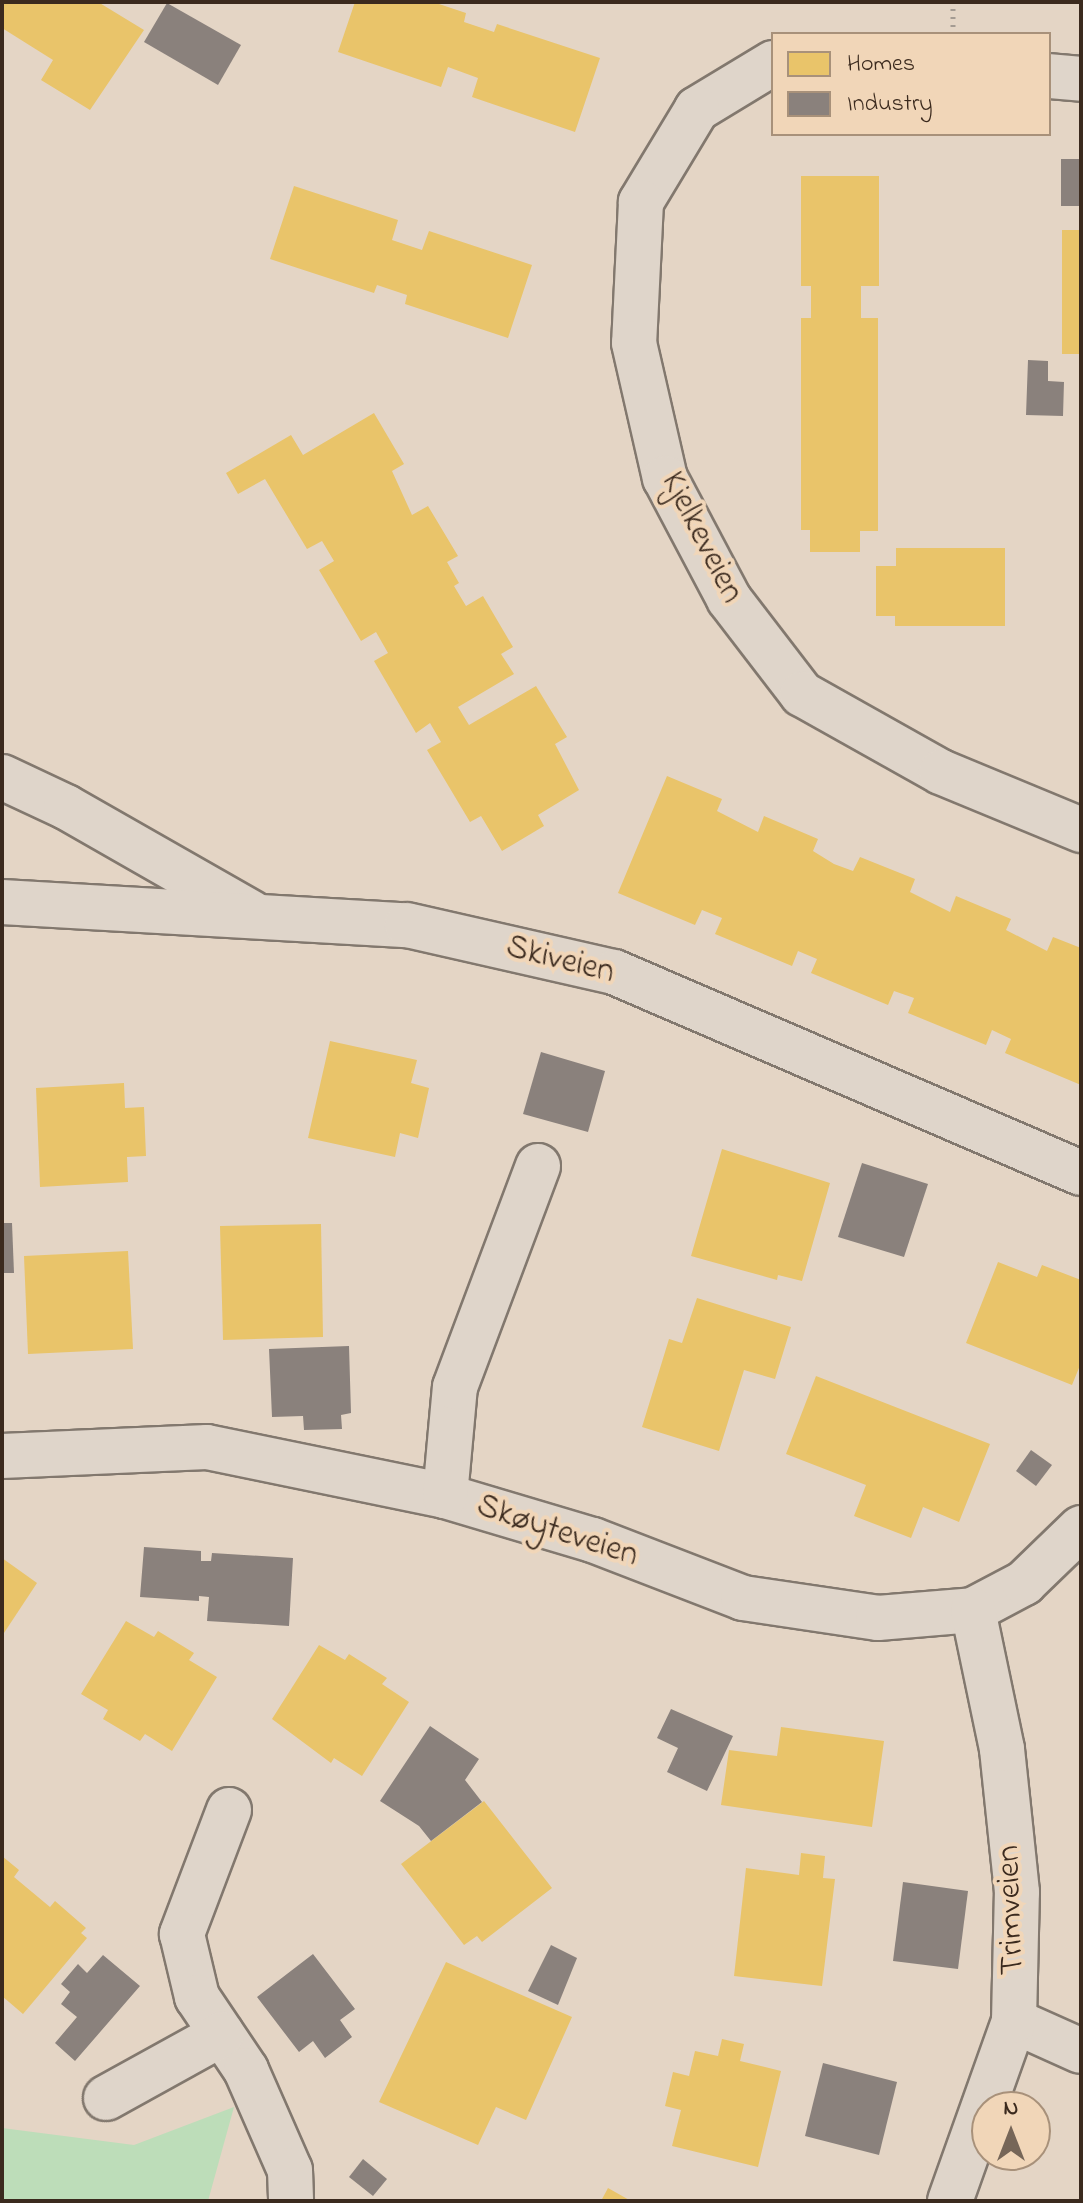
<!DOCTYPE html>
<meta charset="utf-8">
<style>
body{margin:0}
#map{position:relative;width:1083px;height:2203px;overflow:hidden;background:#e4d5c5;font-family:"Indie Flower",sans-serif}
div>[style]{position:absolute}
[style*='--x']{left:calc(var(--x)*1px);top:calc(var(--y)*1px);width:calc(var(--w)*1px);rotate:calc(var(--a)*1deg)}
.green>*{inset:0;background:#bdddb9}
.homes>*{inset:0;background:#e9c46a}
.industry>*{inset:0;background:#8a817c}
.path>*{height:5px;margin-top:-2.5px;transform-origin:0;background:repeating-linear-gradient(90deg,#a49b92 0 2px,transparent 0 8px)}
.roads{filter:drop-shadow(2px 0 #82786e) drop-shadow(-2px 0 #82786e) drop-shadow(0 2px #82786e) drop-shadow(0 -2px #82786e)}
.street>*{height:44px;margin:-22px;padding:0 22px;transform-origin:22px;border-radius:22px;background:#dfd5ca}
span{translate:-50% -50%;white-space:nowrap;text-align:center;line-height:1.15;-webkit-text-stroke:8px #f1d6b8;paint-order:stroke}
.street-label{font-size:34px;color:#3b2a1e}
.frame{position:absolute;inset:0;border:4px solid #3b2a1e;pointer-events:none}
.legend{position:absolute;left:771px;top:32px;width:280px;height:104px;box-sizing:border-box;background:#f1d6b8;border:2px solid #a8917a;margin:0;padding:10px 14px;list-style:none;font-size:24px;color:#3b2a1e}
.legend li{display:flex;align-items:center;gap:16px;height:40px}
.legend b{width:40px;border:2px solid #a8917a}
.north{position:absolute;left:971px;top:2091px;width:80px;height:80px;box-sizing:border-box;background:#f1d6b8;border:2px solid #a8917a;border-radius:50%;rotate:0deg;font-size:22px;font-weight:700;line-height:32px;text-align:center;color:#3b2a1e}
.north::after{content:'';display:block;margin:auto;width:28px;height:36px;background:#766658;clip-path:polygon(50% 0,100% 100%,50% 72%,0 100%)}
</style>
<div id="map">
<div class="green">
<i style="clip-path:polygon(234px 2107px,208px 2201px,2px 2201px,2px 2128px,134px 2145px)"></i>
</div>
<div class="homes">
<i style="clip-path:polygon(2px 2px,98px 2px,144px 30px,90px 110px,41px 80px,53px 60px,2px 28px)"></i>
<i style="clip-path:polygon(355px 2px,433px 2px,466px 13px,464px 22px,494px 32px,497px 24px,600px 58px,575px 132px,472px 97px,478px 78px,448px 67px,441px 87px,338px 52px)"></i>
<i style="clip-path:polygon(801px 176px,879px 176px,879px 286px,861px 286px,861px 318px,878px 318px,878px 531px,860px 531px,860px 552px,810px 552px,810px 530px,801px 530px,801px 318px,811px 318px,811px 286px,801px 286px)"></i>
<i style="clip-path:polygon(294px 186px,398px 220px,392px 240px,422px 250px,429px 231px,532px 265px,508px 338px,405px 304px,407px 295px,377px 285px,374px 293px,270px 259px)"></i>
<i style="clip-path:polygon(1062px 230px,1081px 230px,1081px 354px,1062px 354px)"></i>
<i style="clip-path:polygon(374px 413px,404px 464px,392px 471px,412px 515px,428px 506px,458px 556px,447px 562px,459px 583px,454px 586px,466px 606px,483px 596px,513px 647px,501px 654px,514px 674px,458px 707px,469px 725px,536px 686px,567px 737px,555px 744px,579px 790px,538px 815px,544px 826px,502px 851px,481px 816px,470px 822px,427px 750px,441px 742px,430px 723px,416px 733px,374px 661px,388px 653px,376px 632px,361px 641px,319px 570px,334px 561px,322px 541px,307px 549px,265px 479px,238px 494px,226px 473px,291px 435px,303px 455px)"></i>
<i style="clip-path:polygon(896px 548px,1005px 548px,1005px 626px,895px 626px,895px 616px,876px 616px,876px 566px,896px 566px)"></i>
<i style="clip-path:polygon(667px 776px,722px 799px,717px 811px,758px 832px,764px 816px,818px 839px,813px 851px,834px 864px,853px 871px,860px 857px,915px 879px,910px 892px,950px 912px,956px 896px,1011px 919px,1006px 930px,1047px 951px,1053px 937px,1081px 948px,1081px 1085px,1005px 1053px,1011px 1039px,992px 1030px,986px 1045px,908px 1013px,914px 998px,894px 991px,888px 1005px,811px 973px,817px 959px,798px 951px,792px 966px,715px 934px,722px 918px,702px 910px,695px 925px,618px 893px)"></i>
<i style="clip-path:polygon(330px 1041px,417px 1060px,411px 1083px,429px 1088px,418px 1138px,400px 1133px,395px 1157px,308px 1138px)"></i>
<i style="clip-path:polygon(124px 1083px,125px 1108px,144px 1107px,146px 1156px,127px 1157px,128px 1182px,40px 1187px,36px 1088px)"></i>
<i style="clip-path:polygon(722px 1149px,830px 1183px,802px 1281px,778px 1275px,777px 1280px,691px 1256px)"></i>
<i style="clip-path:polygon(321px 1224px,323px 1337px,223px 1340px,220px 1226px)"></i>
<i style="clip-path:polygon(128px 1251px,133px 1349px,28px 1354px,24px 1256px)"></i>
<i style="clip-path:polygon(998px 1262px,1037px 1277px,1042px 1265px,1081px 1280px,1081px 1363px,1072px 1385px,966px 1343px)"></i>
<i style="clip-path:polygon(697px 1298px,791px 1327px,775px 1379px,744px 1370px,719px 1451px,642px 1427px,669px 1339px,682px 1343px)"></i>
<i style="clip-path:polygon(816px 1376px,990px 1444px,959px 1522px,923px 1507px,911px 1538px,854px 1516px,866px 1485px,786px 1454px)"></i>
<i style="clip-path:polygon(2px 1558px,37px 1583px,2px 1636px)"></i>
<i style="clip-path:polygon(126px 1621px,154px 1637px,158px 1631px,194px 1653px,189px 1660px,217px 1677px,172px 1751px,145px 1734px,140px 1741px,103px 1719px,108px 1710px,81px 1694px)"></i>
<i style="clip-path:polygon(319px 1645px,345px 1660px,349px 1654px,387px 1678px,382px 1684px,409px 1702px,362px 1776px,334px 1758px,331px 1763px,272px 1719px)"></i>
<i style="clip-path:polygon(781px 1727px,884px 1741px,872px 1827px,721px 1805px,729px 1750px,777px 1756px)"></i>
<i style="clip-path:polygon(484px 1801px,552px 1888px,482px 1942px,477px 1936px,464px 1945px,401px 1864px)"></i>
<i style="clip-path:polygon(801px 1853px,825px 1856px,823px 1878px,835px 1879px,822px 1986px,734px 1976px,746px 1868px,799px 1875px)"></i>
<i style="clip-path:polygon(2px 1856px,19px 1870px,14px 1877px,50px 1907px,55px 1901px,86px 1928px,81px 1933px,87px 1938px,23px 2014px,2px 1996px)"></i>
<i style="clip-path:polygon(446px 1962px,572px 2017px,526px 2120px,496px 2107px,478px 2145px,379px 2102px)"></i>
<i style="clip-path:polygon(722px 2039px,744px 2044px,740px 2061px,781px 2071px,758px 2167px,672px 2146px,681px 2110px,665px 2106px,673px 2072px,689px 2076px,695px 2051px,718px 2056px)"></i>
<i style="clip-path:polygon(608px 2188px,631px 2201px,601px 2201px)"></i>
</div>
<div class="industry">
<i style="clip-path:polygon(167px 3px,241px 45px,218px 85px,144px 42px)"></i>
<i style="clip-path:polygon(1061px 159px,1081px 159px,1081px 206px,1061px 206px)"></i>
<i style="clip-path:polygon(1028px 360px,1048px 361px,1048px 381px,1064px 382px,1063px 416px,1026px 415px)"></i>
<i style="clip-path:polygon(541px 1052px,605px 1071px,588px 1132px,523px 1114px)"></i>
<i style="clip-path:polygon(862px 1163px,928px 1184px,904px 1257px,838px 1237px)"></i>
<i style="clip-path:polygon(2px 1223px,12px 1223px,14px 1273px,2px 1273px)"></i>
<i style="clip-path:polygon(349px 1346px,351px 1413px,341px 1415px,342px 1429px,304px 1430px,303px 1416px,272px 1417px,269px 1349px)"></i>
<i style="clip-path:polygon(1031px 1450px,1052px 1465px,1036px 1486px,1016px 1471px)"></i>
<i style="clip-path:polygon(144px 1547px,201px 1551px,201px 1561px,211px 1561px,212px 1553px,293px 1558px,289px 1626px,207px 1621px,209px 1597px,199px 1596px,199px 1601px,140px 1597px)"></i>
<i style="clip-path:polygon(671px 1709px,733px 1736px,707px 1791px,667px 1772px,678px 1748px,657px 1738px)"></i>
<i style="clip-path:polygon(430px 1726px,479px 1759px,465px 1780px,482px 1802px,431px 1841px,419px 1826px,380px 1801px)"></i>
<i style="clip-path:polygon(903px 1882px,968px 1891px,958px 1969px,893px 1961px)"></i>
<i style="clip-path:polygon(551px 1945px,577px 1958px,558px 2005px,528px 1991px)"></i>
<i style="clip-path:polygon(313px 1954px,355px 2009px,340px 2020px,352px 2037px,325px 2058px,313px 2041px,299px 2052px,257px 1997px)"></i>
<i style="clip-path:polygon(103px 1955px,140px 1986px,75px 2061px,55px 2043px,77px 2017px,61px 2004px,70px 1992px,61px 1984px,78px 1964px,87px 1973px)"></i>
<i style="clip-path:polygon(823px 2063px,897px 2082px,879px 2155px,805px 2136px)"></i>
<i style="clip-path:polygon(363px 2159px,387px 2179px,373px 2196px,349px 2177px)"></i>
</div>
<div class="path">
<i style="--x:953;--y:34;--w:32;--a:-90"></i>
</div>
<div class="roads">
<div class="street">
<i style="--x:773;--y:63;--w:89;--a:148.8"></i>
<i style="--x:697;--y:109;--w:109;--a:121.1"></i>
<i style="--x:641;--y:202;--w:141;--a:92.8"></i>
<i style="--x:634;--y:343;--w:139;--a:77.1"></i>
<i style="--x:665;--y:478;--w:137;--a:62.1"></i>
<i style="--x:729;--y:599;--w:120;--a:52.5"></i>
<i style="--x:802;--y:694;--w:159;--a:29.3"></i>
<i style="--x:941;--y:772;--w:152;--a:22.5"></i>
<i style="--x:1049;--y:76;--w:32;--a:5"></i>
<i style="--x:2;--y:777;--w:71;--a:25.1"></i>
<i style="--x:66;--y:807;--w:214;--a:29.7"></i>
<i style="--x:2;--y:902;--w:406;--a:3.3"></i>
<i style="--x:407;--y:925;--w:212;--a:12.8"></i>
<i style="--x:614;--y:972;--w:508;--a:23.29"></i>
<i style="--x:2;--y:1456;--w:205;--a:-2.5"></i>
<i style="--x:207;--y:1447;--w:243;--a:11.6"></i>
<i style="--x:445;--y:1496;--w:154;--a:16.6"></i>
<i style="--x:593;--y:1540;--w:161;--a:21.1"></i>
<i style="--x:743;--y:1598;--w:136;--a:8.4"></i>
<i style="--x:878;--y:1618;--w:95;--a:-4.8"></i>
<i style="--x:973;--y:1610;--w:58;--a:-27.9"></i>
<i style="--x:1024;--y:1583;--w:79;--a:-44"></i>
<i style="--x:445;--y:1496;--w:109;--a:-84.8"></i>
<i style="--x:455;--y:1387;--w:236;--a:-69.4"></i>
<i style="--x:229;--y:1810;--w:133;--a:110.8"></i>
<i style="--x:182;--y:1934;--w:65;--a:76.6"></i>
<i style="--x:197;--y:1997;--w:88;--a:56.1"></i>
<i style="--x:246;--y:2070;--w:109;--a:66.3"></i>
<i style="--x:290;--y:2170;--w:31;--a:88"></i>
<i style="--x:1014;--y:2021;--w:73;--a:24.1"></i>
<i style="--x:106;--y:2098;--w:132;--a:-28.9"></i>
<i style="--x:950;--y:2201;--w:191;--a:-70.4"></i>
<i style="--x:1014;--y:2021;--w:129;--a:-88.7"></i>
<i style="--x:1017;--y:1892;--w:144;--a:-96"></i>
<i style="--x:1002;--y:1749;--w:142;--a:-101.8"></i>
</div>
</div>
<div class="street-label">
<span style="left:701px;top:538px;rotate:63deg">Kjelkeveien</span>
<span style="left:560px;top:961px;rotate:14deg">Skiveien</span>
<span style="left:557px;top:1532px;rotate:18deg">Skøyteveien</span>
<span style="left:1012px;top:1910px;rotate:-92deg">Trimveien</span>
</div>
<div class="frame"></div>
<ul class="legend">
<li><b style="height:22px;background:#e9c46a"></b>Homes</li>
<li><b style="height:22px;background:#8a817c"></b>Industry</li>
</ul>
<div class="north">N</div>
</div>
